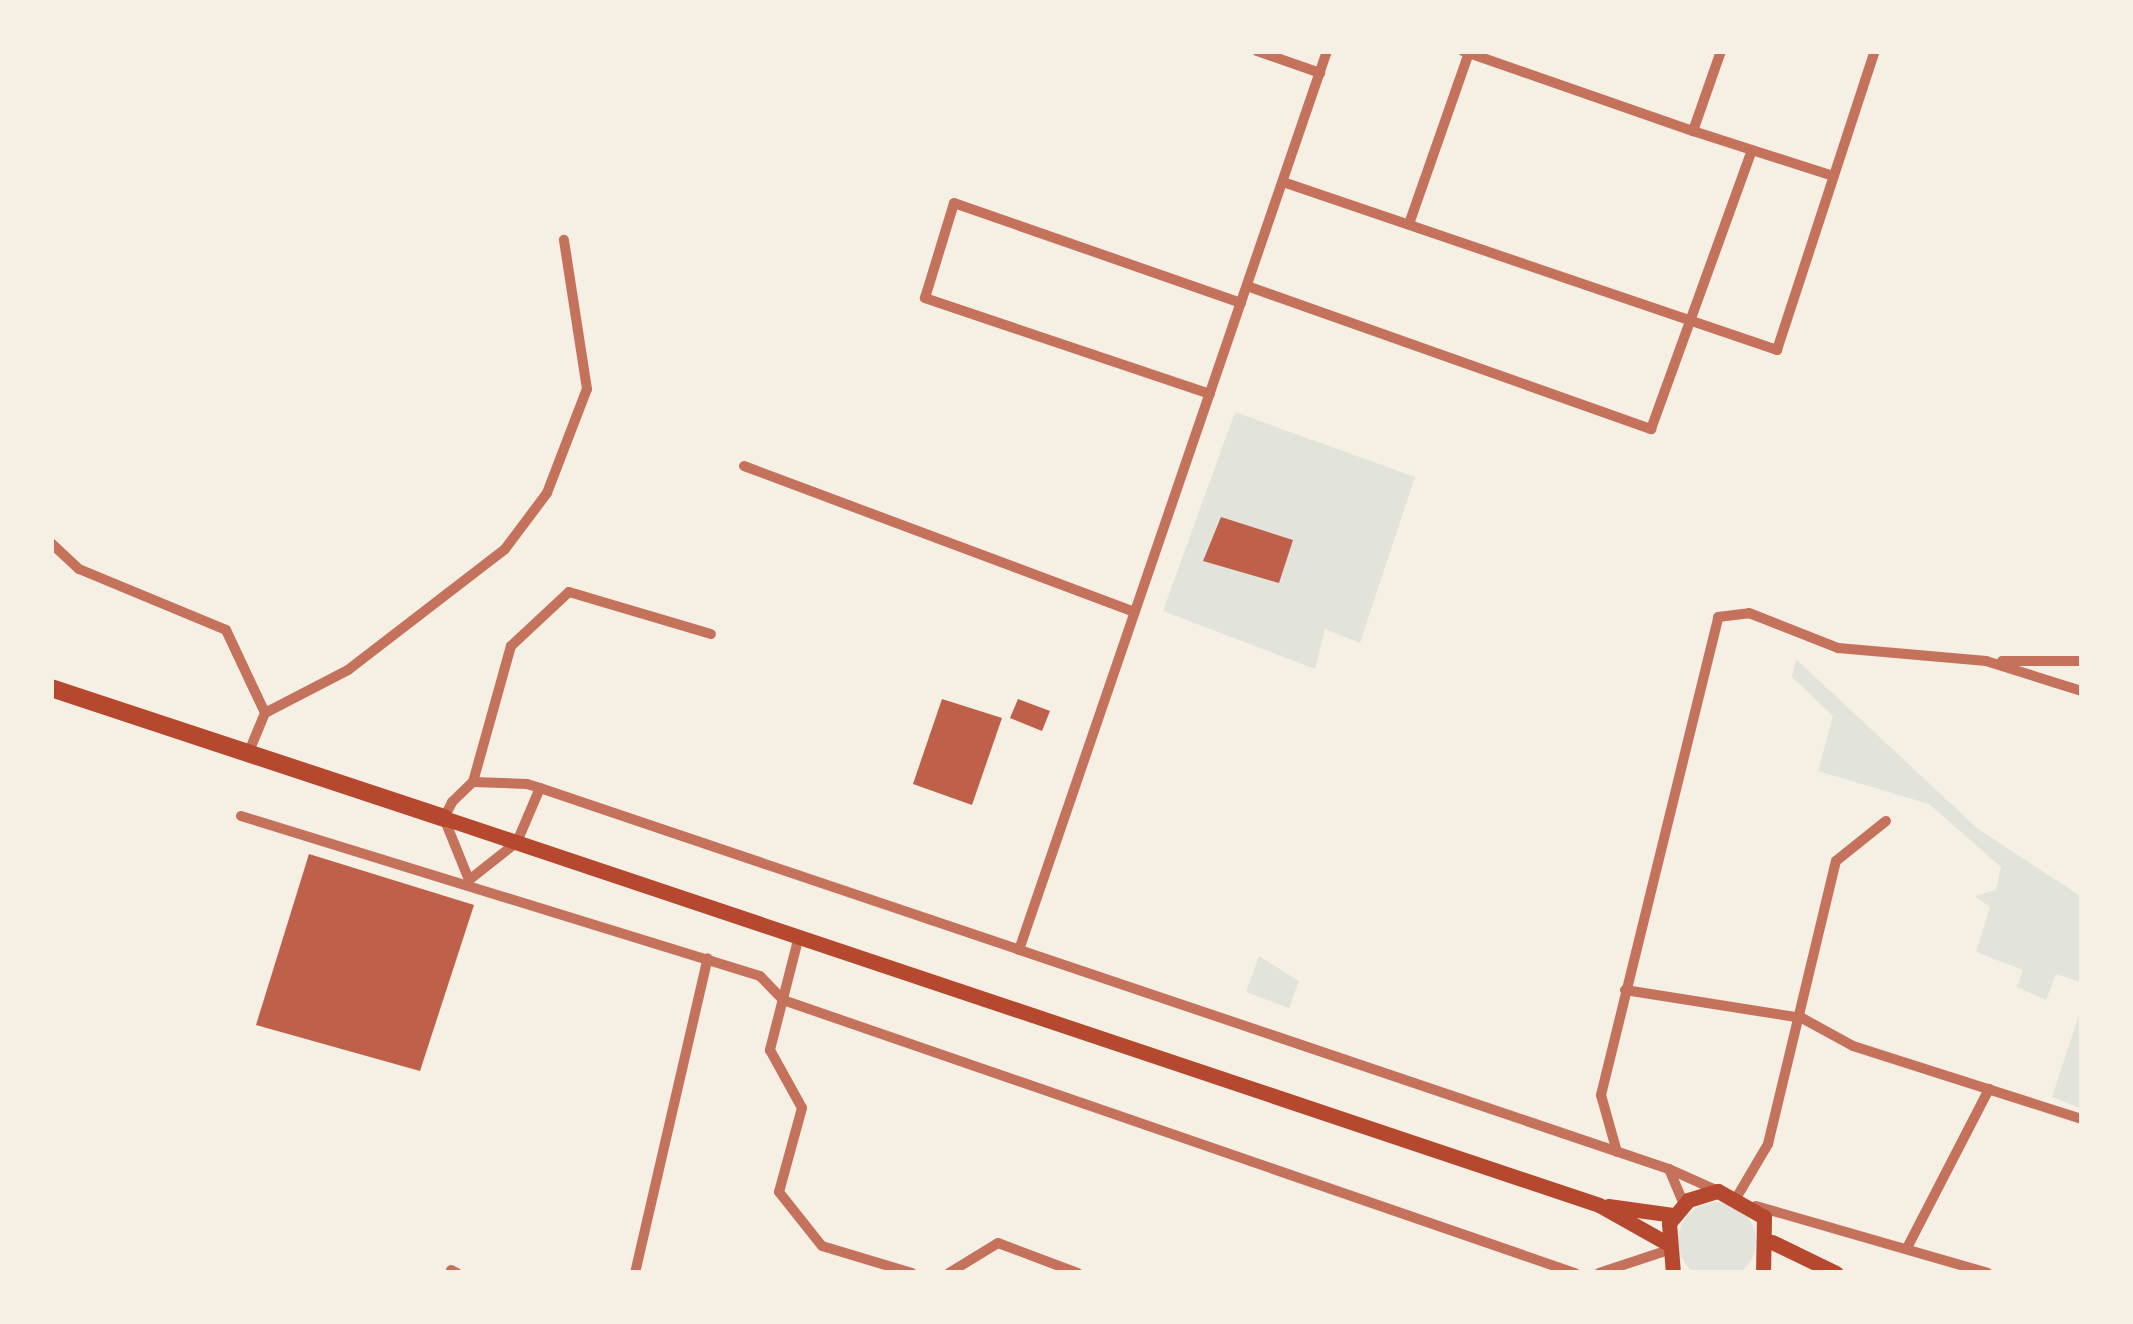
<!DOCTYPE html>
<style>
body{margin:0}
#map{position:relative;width:2133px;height:1324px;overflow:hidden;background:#f6efe4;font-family:"Alegreya Sans",sans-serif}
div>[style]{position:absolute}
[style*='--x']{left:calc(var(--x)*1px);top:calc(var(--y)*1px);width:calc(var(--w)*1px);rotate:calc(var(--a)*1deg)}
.green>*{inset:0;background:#e2e4dc}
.round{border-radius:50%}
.building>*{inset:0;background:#bf614a}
.minor>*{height:10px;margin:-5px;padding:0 5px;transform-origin:5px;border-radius:5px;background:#c5725c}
.secondary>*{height:15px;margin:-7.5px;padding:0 7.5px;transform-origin:7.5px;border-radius:7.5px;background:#b5482f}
.primary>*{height:18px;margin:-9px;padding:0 9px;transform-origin:9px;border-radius:9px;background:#b5482f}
span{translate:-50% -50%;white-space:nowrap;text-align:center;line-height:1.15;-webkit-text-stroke:12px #f6efe4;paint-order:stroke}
.frame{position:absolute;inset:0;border:54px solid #f6efe4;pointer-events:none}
</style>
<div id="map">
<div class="green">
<i style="clip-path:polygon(1235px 412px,1415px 477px,1360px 643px,1325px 629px,1315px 669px,1163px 611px)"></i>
<i style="clip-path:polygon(1796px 659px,1977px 828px,2082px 897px,2082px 983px,2056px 974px,2046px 1000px,2017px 987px,2023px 970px,1976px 952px,1990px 907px,1975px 896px,1996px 890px,2001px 867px,1929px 804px,1818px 771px,1833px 716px,1792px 677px)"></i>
<i style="clip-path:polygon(1259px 956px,1299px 981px,1289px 1008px,1246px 992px)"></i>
<i style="clip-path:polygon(2082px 1006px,2082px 1109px,2052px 1097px)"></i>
<i class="round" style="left:1678px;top:1202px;width:78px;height:78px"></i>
</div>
<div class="building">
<i style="clip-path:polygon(1221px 517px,1293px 540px,1279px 583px,1203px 561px)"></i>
<i style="clip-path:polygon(942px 699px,1002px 718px,972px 805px,913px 784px)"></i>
<i style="clip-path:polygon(1018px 699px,1050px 711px,1042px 731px,1010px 718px)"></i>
<i style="clip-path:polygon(309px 854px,474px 905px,420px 1071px,256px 1025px)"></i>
</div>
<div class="minor">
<i style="--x:1257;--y:51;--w:67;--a:19.2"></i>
<i style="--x:1463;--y:51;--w:244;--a:19.2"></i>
<i style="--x:1693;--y:131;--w:85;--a:-70.7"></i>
<i style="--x:1693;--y:131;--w:144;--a:17.8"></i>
<i style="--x:1283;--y:182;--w:522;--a:18.78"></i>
<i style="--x:1777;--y:350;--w:315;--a:-71.9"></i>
<i style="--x:1409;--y:224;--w:181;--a:-70.7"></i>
<i style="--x:1247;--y:286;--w:429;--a:19.5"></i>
<i style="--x:1651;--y:429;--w:294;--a:-70.1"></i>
<i style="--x:1210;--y:394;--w:301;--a:-161.4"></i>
<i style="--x:925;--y:298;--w:99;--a:-73"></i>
<i style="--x:954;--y:203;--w:304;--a:19.2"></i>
<i style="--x:744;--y:466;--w:417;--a:20.5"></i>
<i style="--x:51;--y:543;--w:38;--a:43"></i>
<i style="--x:79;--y:569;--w:159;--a:22.5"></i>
<i style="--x:226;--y:630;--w:92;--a:64.8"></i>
<i style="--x:2002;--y:661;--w:80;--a:0"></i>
<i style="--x:248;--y:754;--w:44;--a:-67.5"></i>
<i style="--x:265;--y:713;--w:93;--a:-27.4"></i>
<i style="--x:348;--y:670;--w:198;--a:-37.6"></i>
<i style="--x:505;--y:549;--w:70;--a:-53.1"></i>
<i style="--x:547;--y:493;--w:111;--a:-69"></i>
<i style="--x:587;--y:389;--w:151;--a:-98.8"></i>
<i style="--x:473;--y:782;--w:141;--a:-74.4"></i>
<i style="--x:511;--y:646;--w:79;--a:-43"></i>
<i style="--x:569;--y:592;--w:148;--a:16.5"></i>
<i style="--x:540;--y:788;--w:59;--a:113.1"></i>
<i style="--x:517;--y:842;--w:61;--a:141.6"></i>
<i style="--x:469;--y:880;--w:67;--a:-112"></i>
<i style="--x:444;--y:818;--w:18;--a:-63"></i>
<i style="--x:452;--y:802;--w:29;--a:-44"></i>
<i style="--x:473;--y:782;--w:54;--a:2.1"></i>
<i style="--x:527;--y:784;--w:14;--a:17"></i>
<i style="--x:540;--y:788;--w:1192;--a:18.65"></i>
<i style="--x:1669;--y:1169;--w:54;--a:24.2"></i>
<i style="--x:241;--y:816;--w:543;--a:17.13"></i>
<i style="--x:760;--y:976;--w:33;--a:46"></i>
<i style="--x:783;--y:1000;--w:838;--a:19.02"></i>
<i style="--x:799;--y:936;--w:118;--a:104.3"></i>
<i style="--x:770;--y:1050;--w:66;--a:61.1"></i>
<i style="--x:802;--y:1108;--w:87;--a:105.3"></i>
<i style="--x:779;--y:1192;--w:69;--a:51.5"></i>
<i style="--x:822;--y:1246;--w:94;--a:16.7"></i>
<i style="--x:1019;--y:950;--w:950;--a:-71.09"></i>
<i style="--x:1625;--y:990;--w:179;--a:9"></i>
<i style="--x:1802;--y:1018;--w:58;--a:28.8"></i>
<i style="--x:1853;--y:1046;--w:240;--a:17.7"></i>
<i style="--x:1617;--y:1152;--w:59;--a:-105.7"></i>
<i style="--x:1601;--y:1095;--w:492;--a:-76.2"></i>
<i style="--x:1718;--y:617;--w:31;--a:-7"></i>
<i style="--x:1749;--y:613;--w:96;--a:21.5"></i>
<i style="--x:1838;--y:648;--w:149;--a:5"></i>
<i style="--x:1986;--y:661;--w:101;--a:17.4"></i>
<i style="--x:1669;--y:1169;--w:38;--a:67"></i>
<i style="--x:1738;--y:1195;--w:59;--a:-59.5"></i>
<i style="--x:1768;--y:1144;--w:291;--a:-76.5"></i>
<i style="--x:1836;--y:861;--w:64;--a:-38.7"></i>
<i style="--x:1756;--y:1206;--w:241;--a:16.1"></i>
<i style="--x:1908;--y:1246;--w:177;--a:-62.7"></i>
<i style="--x:451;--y:1270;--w:7;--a:27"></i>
<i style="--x:635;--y:1273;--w:323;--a:-77"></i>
<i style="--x:949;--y:1273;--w:57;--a:-31.5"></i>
<i style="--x:998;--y:1243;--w:85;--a:20.6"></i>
<i style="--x:1599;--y:1273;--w:70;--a:-18.4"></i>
</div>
<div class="secondary">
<i style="--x:444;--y:818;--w:1218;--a:18.52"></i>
<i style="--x:1599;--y:1205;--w:76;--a:29.3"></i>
<i style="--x:1608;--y:1206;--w:67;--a:7.8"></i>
<i style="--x:1772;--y:1242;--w:71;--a:25.8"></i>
<i style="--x:1673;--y:1273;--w:50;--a:-94.6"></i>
<i style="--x:1669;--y:1223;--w:30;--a:-50"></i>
<i style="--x:1688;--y:1200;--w:31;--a:-17"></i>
<i style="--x:1718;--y:1191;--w:53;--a:29.5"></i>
<i style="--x:1764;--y:1217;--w:56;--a:91"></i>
</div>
<div class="primary">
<i style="--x:51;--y:688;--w:414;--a:18.3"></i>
</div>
<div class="frame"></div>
</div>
